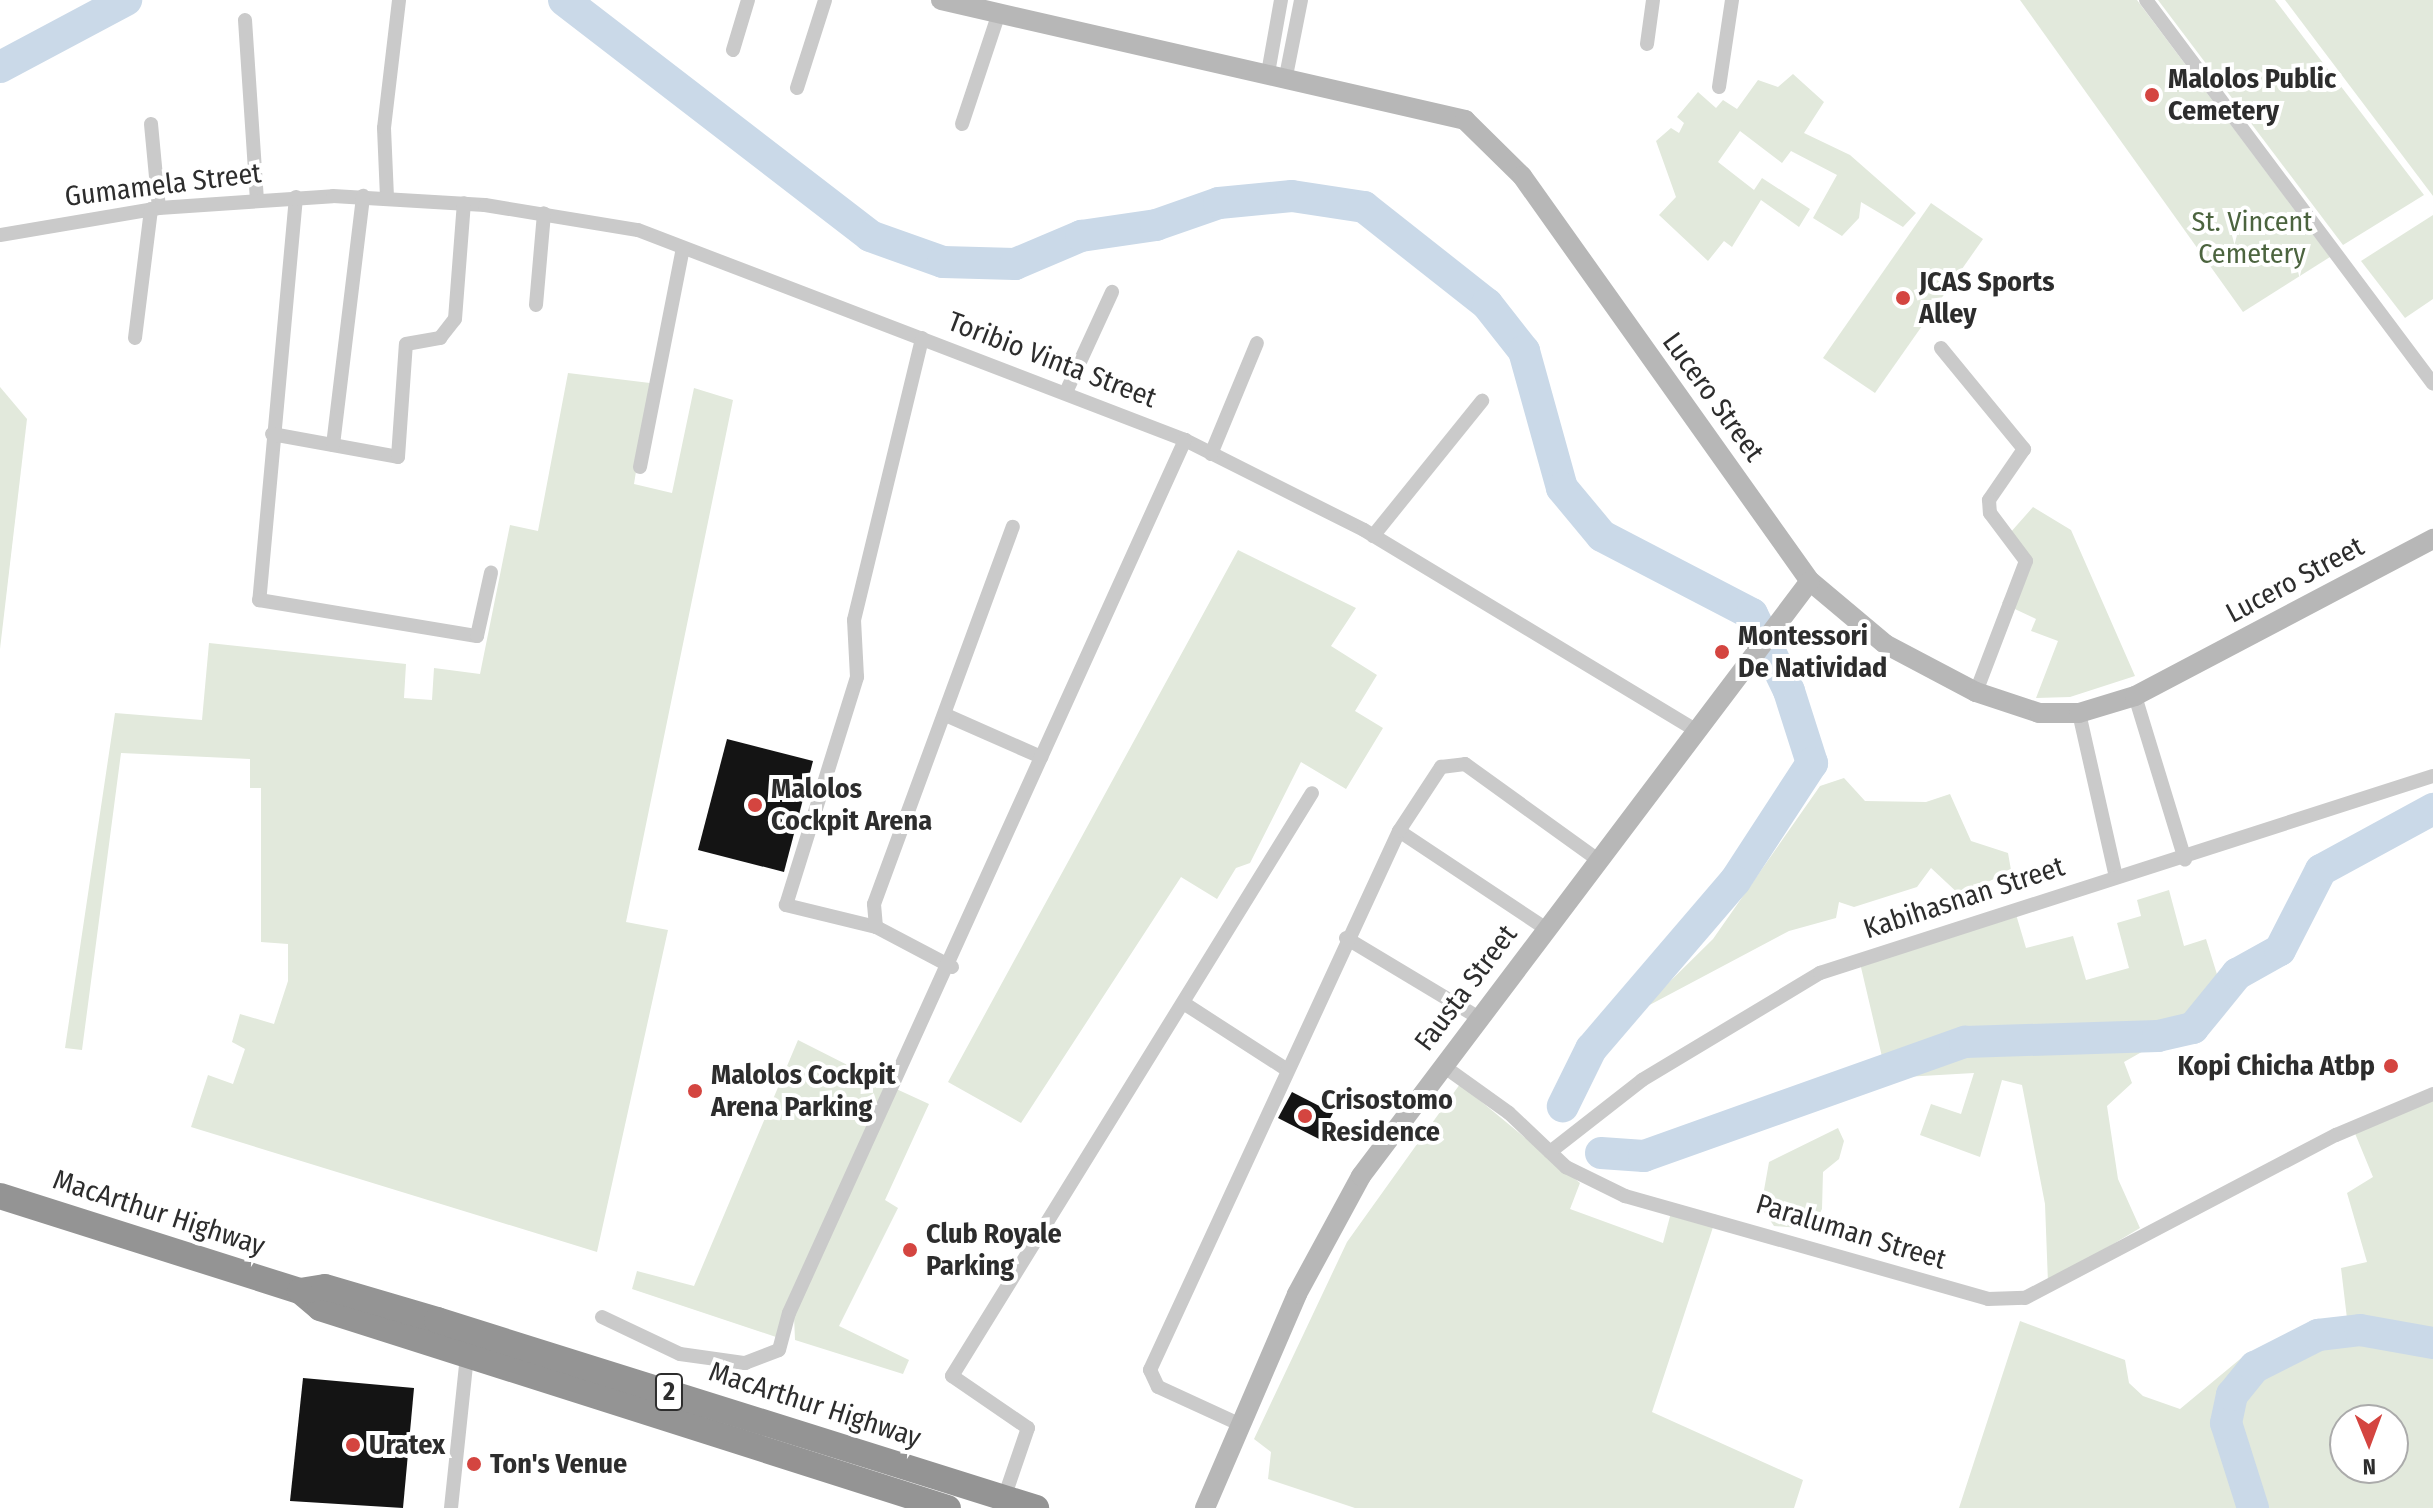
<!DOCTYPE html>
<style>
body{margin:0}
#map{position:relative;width:2433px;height:1508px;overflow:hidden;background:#fff;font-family:"Fira Sans Condensed",sans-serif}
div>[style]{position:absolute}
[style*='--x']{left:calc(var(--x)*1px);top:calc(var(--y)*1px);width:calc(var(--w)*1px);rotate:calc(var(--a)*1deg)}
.green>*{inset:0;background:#e2e9dc}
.river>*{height:32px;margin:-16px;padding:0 16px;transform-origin:16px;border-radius:16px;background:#cad9e8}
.building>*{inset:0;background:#141414}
.street>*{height:14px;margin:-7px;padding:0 7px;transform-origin:7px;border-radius:7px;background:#cacaca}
.secondary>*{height:20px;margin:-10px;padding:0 10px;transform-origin:10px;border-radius:10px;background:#b7b7b7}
.highway>*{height:26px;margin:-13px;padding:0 13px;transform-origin:13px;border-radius:13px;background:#949494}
.dots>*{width:22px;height:22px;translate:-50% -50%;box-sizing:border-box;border:4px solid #fff;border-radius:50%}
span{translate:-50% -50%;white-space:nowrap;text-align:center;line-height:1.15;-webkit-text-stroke:8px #fff;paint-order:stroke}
.shield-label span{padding:2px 6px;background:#fff;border:2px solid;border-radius:6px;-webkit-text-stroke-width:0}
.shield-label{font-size:26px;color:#2d2d2d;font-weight:700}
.poi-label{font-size:28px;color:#2d2d2d;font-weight:700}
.left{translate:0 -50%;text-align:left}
.right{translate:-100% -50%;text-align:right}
.street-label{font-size:28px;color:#2d2d2d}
.park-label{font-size:28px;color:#4c643f}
.north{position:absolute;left:2329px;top:1404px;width:80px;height:80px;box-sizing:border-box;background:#fff;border:2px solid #ababab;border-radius:50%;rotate:179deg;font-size:22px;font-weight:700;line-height:32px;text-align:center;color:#2d2d2d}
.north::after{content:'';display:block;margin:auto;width:28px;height:36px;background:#d44540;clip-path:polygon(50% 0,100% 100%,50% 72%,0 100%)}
</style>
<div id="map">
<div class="green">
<i style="clip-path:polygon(2020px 0,2137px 0,2330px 257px,2243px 312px)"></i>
<i style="clip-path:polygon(2158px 0,2275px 0,2424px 195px,2343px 245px)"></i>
<i style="clip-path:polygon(2285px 0,2433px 0,2433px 196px)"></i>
<i style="clip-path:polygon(1793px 74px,1824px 102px,1804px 133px,1850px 155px,1916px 213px,1903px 227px,1861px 202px,1859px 218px,1842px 236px,1813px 218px,1837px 175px,1791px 151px,1782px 163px,1740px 131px,1718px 162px,1754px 190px,1762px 178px,1810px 209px,1799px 227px,1761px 200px,1732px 247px,1724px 241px,1708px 261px,1659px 215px,1676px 197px,1656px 141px,1671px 128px,1679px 133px,1684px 123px,1677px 117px,1698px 92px,1716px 108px,1723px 100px,1737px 109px,1758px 80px,1778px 87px)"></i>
<i style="clip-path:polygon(1931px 203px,1983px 239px,1875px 393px,1823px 358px)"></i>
<i style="clip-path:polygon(2433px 215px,2433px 299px,2405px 318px,2361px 261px)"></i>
<i style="clip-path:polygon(568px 373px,650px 383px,634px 484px,672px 493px,694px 388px,733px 400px,626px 922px,668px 930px,597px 1252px,191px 1127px,208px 1075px,233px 1084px,245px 1049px,232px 1042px,240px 1014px,274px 1024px,288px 981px,288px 944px,261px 942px,261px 788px,250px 788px,250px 759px,121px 753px,82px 1050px,65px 1048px,115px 713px,202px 720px,209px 643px,406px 664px,404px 698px,432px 700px,434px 668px,480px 674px,510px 525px,538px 531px)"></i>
<i style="clip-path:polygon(0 387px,27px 419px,0 649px)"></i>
<i style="clip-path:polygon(2033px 507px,2071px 530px,2135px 676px,2070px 697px,2036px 698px,2058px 641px,2031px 631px,2036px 619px,2002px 603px,2027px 557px,2010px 533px)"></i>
<i style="clip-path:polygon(1238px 550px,1356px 608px,1331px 646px,1377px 675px,1355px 711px,1383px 728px,1346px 789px,1301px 762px,1250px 863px,1236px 868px,1217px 899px,1181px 877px,1021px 1123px,948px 1082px)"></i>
<i style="clip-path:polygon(1844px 778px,1865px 801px,1926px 802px,1950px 794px,1971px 841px,2008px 853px,2011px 870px,1961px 896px,1931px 868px,1917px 887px,1854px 907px,1839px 902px,1836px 918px,1789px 931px,1642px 1009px,1713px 939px,1820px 786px)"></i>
<i style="clip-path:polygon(2169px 890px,2184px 946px,2206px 939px,2220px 984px,2191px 1024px,2124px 1062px,2132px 1083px,2107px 1106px,2118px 1179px,2140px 1228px,2048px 1283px,2045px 1204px,2022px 1085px,2002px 1080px,1980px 1157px,1920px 1135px,1931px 1104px,1961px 1114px,1974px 1073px,1887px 1078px,1860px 963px,2015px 911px,2026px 948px,2073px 936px,2086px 980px,2129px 968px,2117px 923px,2141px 916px,2137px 900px)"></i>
<i style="clip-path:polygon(798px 1040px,887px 1085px,776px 1337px,632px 1289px,637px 1271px,694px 1286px)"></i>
<i style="clip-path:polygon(1460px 1084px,1580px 1183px,1570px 1209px,1663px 1243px,1673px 1205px,1717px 1215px,1652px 1412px,1803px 1480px,1794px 1508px,1355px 1508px,1268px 1479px,1271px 1452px,1254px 1439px,1347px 1242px)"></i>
<i style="clip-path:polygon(892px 1087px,929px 1104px,885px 1200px,898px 1208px,839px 1326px,909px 1360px,903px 1374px,795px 1340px,794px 1316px)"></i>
<i style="clip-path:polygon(evenodd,2433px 1099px,2433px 1508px,1959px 1508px,2020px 1321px,2125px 1360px,2129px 1383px,2143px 1396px,2180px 1409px,2245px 1355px,2348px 1327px,2341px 1268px,2367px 1262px,2347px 1193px,2373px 1177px,2354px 1131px,2433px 1099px,2345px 1420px,2393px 1420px,2393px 1468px,2345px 1468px,2345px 1420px)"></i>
<i style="clip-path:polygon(1838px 1128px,1844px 1141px,1839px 1159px,1823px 1172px,1822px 1209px,1812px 1229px,1774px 1226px,1761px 1207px,1769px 1162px)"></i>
</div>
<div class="river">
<i style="--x:564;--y:0;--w:386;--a:37.6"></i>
<i style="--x:870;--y:236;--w:77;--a:19.6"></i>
<i style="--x:943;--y:262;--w:72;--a:1.6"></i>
<i style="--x:1015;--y:264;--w:72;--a:-23"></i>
<i style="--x:1081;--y:236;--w:76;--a:-8.3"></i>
<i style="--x:1156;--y:225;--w:67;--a:-19.2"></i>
<i style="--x:1219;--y:203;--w:73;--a:-5.5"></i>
<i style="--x:1292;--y:196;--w:73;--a:8.7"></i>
<i style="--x:1364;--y:207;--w:157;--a:38.3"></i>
<i style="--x:1487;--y:304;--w:60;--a:51.8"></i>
<i style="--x:1524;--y:351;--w:142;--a:74.5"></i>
<i style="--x:1562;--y:488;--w:62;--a:50.2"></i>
<i style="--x:1602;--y:536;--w:169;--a:27.5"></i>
<i style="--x:1752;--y:614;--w:85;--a:64.3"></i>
<i style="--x:1789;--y:691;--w:76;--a:72.3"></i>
<i style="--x:1812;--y:763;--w:141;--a:123.1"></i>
<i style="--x:1735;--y:881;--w:221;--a:130.6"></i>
<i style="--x:1591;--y:1049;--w:64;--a:116.2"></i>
<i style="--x:0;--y:67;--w:143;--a:-28"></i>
<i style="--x:1601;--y:1153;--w:43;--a:4"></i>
<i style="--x:1644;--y:1156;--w:341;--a:-19.6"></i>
<i style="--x:1965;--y:1042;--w:193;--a:-1.8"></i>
<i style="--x:2158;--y:1036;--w:36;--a:-13"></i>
<i style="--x:2193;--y:1028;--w:70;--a:-50.8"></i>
<i style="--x:2237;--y:974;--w:49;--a:-29.2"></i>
<i style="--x:2280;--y:950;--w:90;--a:-62.9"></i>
<i style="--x:2321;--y:870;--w:128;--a:-28.6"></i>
<i style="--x:2253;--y:1508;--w:89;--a:-107.6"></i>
<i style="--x:2226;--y:1423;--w:29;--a:-78"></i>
<i style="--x:2232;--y:1395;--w:36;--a:-51"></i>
<i style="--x:2255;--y:1367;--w:71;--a:-26.9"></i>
<i style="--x:2318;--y:1335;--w:42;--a:-6.8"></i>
<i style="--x:2360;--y:1330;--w:74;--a:10.1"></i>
</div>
<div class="building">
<i style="clip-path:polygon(727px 739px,813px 761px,784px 872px,698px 850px)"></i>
<i style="clip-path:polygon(1292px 1092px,1333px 1113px,1319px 1139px,1278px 1118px)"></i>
<i style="clip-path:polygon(303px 1378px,414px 1388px,403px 1508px,290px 1501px)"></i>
</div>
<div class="street">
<i style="--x:2146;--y:0;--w:479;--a:53.2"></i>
<i style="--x:245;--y:20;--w:179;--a:86.2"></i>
<i style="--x:1647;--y:44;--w:44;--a:-82.2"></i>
<i style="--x:733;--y:50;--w:52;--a:-73.3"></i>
<i style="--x:1268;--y:73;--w:74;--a:-79.9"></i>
<i style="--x:1286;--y:76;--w:77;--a:-78.8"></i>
<i style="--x:1719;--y:87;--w:88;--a:-81.5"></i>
<i style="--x:797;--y:88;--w:92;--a:-72.3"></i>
<i style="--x:151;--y:124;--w:84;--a:84.6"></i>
<i style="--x:962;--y:124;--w:117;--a:-71.6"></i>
<i style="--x:296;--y:197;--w:405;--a:95.2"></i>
<i style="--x:259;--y:600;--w:221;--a:9.4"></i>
<i style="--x:477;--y:636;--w:65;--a:-77.5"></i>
<i style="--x:387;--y:197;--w:69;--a:-92.5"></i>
<i style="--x:384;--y:128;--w:129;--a:-83.3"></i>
<i style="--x:0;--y:235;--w:161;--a:-9.6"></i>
<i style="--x:159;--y:208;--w:174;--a:-3.9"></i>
<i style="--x:333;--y:196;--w:152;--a:3.4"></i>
<i style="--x:485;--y:205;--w:155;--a:9.3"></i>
<i style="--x:638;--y:230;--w:586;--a:21"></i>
<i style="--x:1185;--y:440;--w:200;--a:26.7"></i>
<i style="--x:1364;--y:530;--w:388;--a:31.1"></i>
<i style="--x:536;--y:305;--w:92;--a:-85"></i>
<i style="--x:135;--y:338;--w:130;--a:-82.9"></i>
<i style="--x:1941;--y:348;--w:131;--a:50.6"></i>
<i style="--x:2024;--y:449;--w:62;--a:124.5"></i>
<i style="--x:1989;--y:500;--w:13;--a:86"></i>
<i style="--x:1990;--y:513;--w:60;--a:53.1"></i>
<i style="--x:2026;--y:561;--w:140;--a:110.9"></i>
<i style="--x:1067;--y:390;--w:108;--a:-65.3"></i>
<i style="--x:272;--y:434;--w:128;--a:10.3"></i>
<i style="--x:398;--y:457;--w:113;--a:-86"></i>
<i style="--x:406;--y:344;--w:35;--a:-10"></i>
<i style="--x:440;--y:338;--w:24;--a:-52"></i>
<i style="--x:455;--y:319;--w:116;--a:-85.6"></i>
<i style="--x:333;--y:445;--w:251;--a:-83.1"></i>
<i style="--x:1211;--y:454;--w:120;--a:-67.5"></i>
<i style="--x:640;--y:467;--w:223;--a:-78.9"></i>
<i style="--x:1373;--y:536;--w:174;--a:-51.1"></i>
<i style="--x:2135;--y:696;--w:171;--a:73"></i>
<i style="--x:2079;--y:713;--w:168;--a:77.3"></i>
<i style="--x:948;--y:716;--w:102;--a:23.8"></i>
<i style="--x:1399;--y:831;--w:175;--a:33.6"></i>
<i style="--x:876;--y:927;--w:93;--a:-166.3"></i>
<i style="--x:786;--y:905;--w:239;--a:-72.7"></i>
<i style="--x:857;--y:677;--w:57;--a:-93"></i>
<i style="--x:854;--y:620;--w:290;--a:-76.4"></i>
<i style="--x:1346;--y:938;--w:155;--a:31"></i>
<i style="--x:952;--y:967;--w:86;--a:-152.2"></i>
<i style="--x:876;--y:927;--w:23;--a:-95"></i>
<i style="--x:874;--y:904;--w:402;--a:-69.8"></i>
<i style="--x:1185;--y:1004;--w:120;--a:32.8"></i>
<i style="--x:1442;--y:1065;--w:82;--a:35.6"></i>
<i style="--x:1509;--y:1113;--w:79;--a:43.5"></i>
<i style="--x:1566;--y:1167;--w:66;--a:26.2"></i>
<i style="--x:1625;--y:1196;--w:377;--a:15.8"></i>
<i style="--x:1988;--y:1299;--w:37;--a:-2"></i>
<i style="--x:2025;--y:1298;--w:351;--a:-27.7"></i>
<i style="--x:2336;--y:1135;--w:105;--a:-22.9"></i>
<i style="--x:1550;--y:1152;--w:117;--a:-38"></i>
<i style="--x:1642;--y:1080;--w:208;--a:-31"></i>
<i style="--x:1820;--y:973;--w:644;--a:-17.82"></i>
<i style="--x:602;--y:1317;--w:86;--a:25.4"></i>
<i style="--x:680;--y:1354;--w:66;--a:7.9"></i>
<i style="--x:745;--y:1363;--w:36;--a:-21"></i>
<i style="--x:779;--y:1350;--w:38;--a:-75"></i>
<i style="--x:789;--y:1313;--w:959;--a:-65.6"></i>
<i style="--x:1239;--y:1424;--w:89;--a:-155.4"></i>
<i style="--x:1158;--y:1387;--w:19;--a:-115"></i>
<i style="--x:1150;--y:1370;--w:594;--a:-65.2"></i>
<i style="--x:1399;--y:831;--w:77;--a:-56.7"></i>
<i style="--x:1441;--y:767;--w:24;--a:-7"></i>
<i style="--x:1465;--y:764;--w:164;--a:35.8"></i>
<i style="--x:1004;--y:1498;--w:74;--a:-71.1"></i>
<i style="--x:1028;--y:1428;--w:92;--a:-145.6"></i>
<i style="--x:952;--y:1376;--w:685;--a:-58.3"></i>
<i style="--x:451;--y:1508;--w:154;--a:-84"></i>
</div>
<div class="secondary">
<i style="--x:941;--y:0;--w:538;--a:12.9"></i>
<i style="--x:1465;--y:120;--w:80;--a:44.5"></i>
<i style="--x:1522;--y:176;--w:497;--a:54.6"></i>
<i style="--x:1810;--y:581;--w:98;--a:40"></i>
<i style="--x:1885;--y:644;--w:103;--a:27.8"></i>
<i style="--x:1976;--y:692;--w:66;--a:18.4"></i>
<i style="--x:2039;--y:713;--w:40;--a:0"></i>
<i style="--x:2079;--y:713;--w:59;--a:-16.9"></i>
<i style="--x:2135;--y:696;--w:337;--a:-27.8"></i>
<i style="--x:1205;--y:1508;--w:233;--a:-66.7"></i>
<i style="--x:1297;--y:1294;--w:134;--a:-61.5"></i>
<i style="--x:1361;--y:1176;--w:745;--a:-52.96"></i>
</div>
<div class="highway">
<i style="--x:0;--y:1196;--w:315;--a:17.6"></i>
<i style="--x:300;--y:1291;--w:26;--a:40"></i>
<i style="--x:320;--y:1308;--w:659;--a:17.67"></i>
<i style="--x:300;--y:1291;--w:25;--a:-9"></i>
<i style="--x:325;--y:1287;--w:117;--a:16.4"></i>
<i style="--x:437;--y:1320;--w:628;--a:17.42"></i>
</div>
<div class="dots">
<i style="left:2152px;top:95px;background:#d44540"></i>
<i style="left:1903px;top:298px;background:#d44540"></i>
<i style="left:1722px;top:652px;background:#d44540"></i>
<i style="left:755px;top:805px;background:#d44540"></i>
<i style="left:2391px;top:1066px;background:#d44540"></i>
<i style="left:695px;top:1091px;background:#d44540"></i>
<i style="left:1305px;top:1116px;background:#d44540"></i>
<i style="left:910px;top:1250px;background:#d44540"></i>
<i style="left:353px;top:1445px;background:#d44540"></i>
<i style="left:474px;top:1464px;background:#d44540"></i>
</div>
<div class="shield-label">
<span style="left:669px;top:1392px">2</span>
</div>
<div class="poi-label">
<span class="left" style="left:2168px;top:95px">Malolos Public<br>Cemetery</span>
<span class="left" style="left:1919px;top:298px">JCAS Sports<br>Alley</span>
<span class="left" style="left:1738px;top:652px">Montessori<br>De Natividad</span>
<span class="left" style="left:771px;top:805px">Malolos<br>Cockpit Arena</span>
<span class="right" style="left:2375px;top:1066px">Kopi Chicha Atbp</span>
<span class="left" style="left:711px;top:1091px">Malolos Cockpit<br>Arena Parking</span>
<span class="left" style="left:1321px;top:1116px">Crisostomo<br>Residence</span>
<span class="left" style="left:926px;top:1250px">Club Royale<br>Parking</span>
<span class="left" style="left:369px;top:1445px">Uratex</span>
<span class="left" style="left:490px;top:1464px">Ton's Venue</span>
</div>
<div class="street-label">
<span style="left:163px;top:185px;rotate:-7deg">Gumamela Street</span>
<span style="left:1052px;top:360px;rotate:21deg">Toribio Vinta Street</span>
<span style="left:1713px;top:397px;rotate:54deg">Lucero Street</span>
<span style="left:2295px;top:580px;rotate:-28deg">Lucero Street</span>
<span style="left:1964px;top:898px;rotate:-18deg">Kabihasnan Street</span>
<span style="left:1466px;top:988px;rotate:-53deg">Fausta Street</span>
<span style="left:159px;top:1213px;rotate:18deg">MacArthur Highway</span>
<span style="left:1851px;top:1232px;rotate:17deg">Paraluman Street</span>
<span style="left:815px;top:1405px;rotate:18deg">MacArthur Highway</span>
</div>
<div class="park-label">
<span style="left:2252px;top:238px">St. Vincent<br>Cemetery</span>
</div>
<div class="north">N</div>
</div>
